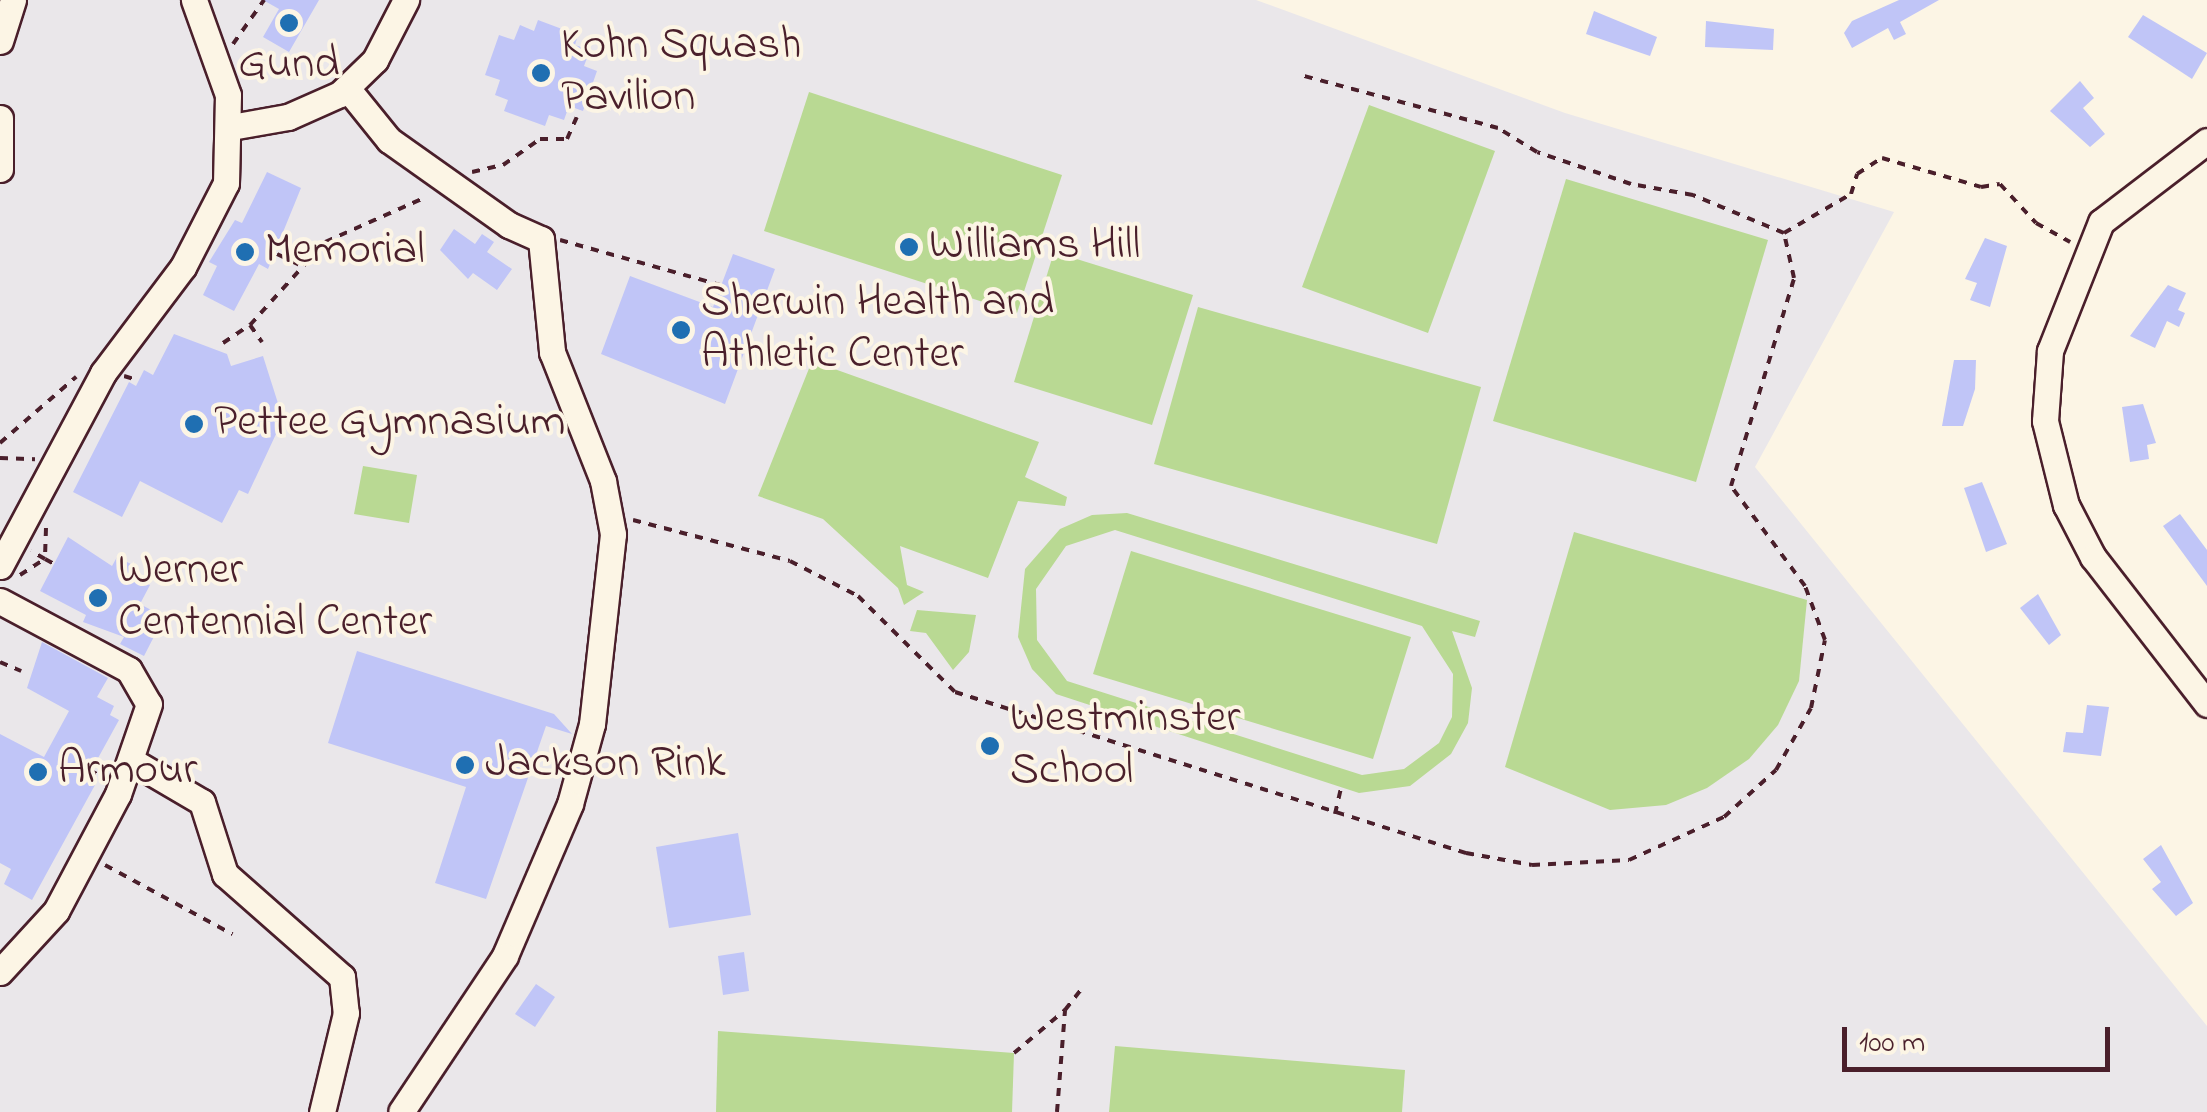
<!DOCTYPE html>
<style>
body{margin:0}
#map{position:relative;width:2207px;height:1112px;overflow:hidden;background:#fcf5e5;font-family:"Indie Flower",sans-serif}
div>[style]{position:absolute}
[style*='--x']{left:calc(var(--x)*1px);top:calc(var(--y)*1px);width:calc(var(--w)*1px);rotate:calc(var(--a)*1deg)}
.built>*{inset:0;background:#eae7ea}
.green>*{inset:0;background:#b9d993}
.building>*{inset:0;background:#c0c5f7}
.path>*{height:4px;margin-top:-2px;transform-origin:0;background:repeating-linear-gradient(90deg,#4a1f2b 0 8px,transparent 0 16px)}
.roads{filter:drop-shadow(2px 0 #4a1f2b) drop-shadow(-2px 0 #4a1f2b) drop-shadow(0 2px #4a1f2b) drop-shadow(0 -2px #4a1f2b)}
.minor>*{height:25px;margin:-12.5px;padding:0 12.5px;transform-origin:12.5px;border-radius:12.5px;background:#fcf5e5}
.dots>*{width:28px;height:28px;translate:-50% -50%;box-sizing:border-box;border:5px solid #fcf5e5;border-radius:50%}
span{translate:-50% -50%;white-space:nowrap;text-align:center;line-height:1.15;-webkit-text-stroke:8px #fcf5e5;paint-order:stroke}
.poi-label{font-size:45px;color:#4a1f2b}
.left{translate:0 -50%;text-align:left}
.scale{position:absolute;left:1842px;top:1027px;width:268px;height:45px;box-sizing:border-box;border:5px solid #4a1f2b;border-top:0;padding-left:12px;font-size:30px;line-height:35px;white-space:nowrap;color:#4a1f2b;-webkit-text-stroke:8px #fcf5e5;paint-order:stroke}
</style>
<div id="map">
<div class="built">
<i style="clip-path:polygon(0 0,1256px 0,1565px 113px,1894px 212px,1755px 467px,2207px 1026px,2207px 1112px,0 1112px)"></i>
</div>
<div class="green">
<i style="clip-path:polygon(809px 92px,1062px 175px,1017px 313px,764px 231px)"></i>
<i style="clip-path:polygon(1369px 105px,1495px 151px,1428px 333px,1302px 287px)"></i>
<i style="clip-path:polygon(1566px 179px,1768px 240px,1696px 482px,1493px 421px)"></i>
<i style="clip-path:polygon(1054px 252px,1193px 295px,1152px 425px,1014px 382px)"></i>
<i style="clip-path:polygon(1198px 307px,1481px 387px,1437px 544px,1154px 464px)"></i>
<i style="clip-path:polygon(812px 361px,1039px 442px,1025px 477px,1067px 497px,1065px 506px,1018px 501px,988px 578px,900px 546px,907px 585px,924px 592px,904px 605px,898px 588px,823px 519px,758px 496px)"></i>
<i style="clip-path:polygon(363px 466px,417px 475px,409px 523px,354px 514px)"></i>
<i style="clip-path:polygon(evenodd,1127px 513px,1480px 621px,1475px 637px,1452px 631px,1472px 688px,1468px 723px,1451px 754px,1410px 786px,1359px 793px,1056px 694px,1032px 669px,1018px 637px,1025px 569px,1060px 529px,1092px 515px,1127px 513px,1115px 530px,1422px 626px,1453px 674px,1452px 717px,1439px 743px,1404px 769px,1362px 775px,1067px 681px,1037px 640px,1036px 589px,1066px 546px,1115px 530px)"></i>
<i style="clip-path:polygon(1574px 532px,1807px 600px,1799px 681px,1778px 725px,1749px 759px,1707px 788px,1666px 805px,1610px 810px,1505px 767px)"></i>
<i style="clip-path:polygon(1131px 551px,1411px 637px,1373px 759px,1093px 674px)"></i>
<i style="clip-path:polygon(917px 610px,976px 615px,969px 652px,953px 670px,926px 633px,910px 631px)"></i>
<i style="clip-path:polygon(718px 1031px,1014px 1053px,1012px 1112px,716px 1112px)"></i>
<i style="clip-path:polygon(1115px 1046px,1405px 1070px,1402px 1112px,1109px 1112px)"></i>
</div>
<div class="building">
<i style="clip-path:polygon(263px 0,319px 0,289px 52px,263px 37px,279px 9px)"></i>
<i style="clip-path:polygon(1899px 0,1939px 0,1900px 22px,1906px 34px,1894px 40px,1888px 28px,1852px 48px,1844px 33px,1852px 21px)"></i>
<i style="clip-path:polygon(1594px 11px,1657px 37px,1650px 56px,1586px 34px)"></i>
<i style="clip-path:polygon(2143px 15px,2207px 53px,2192px 79px,2128px 37px)"></i>
<i style="clip-path:polygon(538px 20px,578px 35px,575px 45px,590px 50px,584px 66px,597px 71px,583px 111px,569px 106px,564px 120px,549px 115px,545px 126px,504px 111px,508px 100px,495px 95px,500px 80px,485px 75px,499px 35px,514px 40px,520px 25px,534px 31px)"></i>
<i style="clip-path:polygon(1706px 21px,1774px 29px,1773px 50px,1705px 47px)"></i>
<i style="clip-path:polygon(2080px 81px,2094px 98px,2083px 108px,2105px 134px,2090px 147px,2050px 111px)"></i>
<i style="clip-path:polygon(267px 172px,301px 188px,268px 269px,259px 264px,234px 311px,203px 295px,217px 266px,209px 262px,235px 220px,242px 223px)"></i>
<i style="clip-path:polygon(454px 229px,475px 244px,482px 234px,494px 242px,487px 252px,512px 269px,497px 290px,473px 273px,468px 279px,440px 250px)"></i>
<i style="clip-path:polygon(1985px 238px,2007px 246px,1990px 307px,1970px 300px,1977px 283px,1965px 279px)"></i>
<i style="clip-path:polygon(733px 254px,775px 269px,725px 404px,601px 354px,630px 276px,713px 307px)"></i>
<i style="clip-path:polygon(2168px 285px,2186px 293px,2178px 310px,2185px 313px,2179px 327px,2167px 321px,2155px 348px,2130px 336px)"></i>
<i style="clip-path:polygon(174px 334px,227px 354px,231px 366px,263px 356px,283px 419px,248px 494px,239px 490px,222px 523px,140px 481px,122px 517px,73px 492px,129px 382px,136px 386px,144px 370px,153px 375px)"></i>
<i style="clip-path:polygon(1954px 360px,1976px 360px,1975px 389px,1963px 426px,1942px 426px)"></i>
<i style="clip-path:polygon(2143px 404px,2156px 443px,2147px 445px,2149px 459px,2130px 462px,2122px 407px)"></i>
<i style="clip-path:polygon(1982px 482px,2007px 544px,1986px 552px,1964px 488px)"></i>
<i style="clip-path:polygon(2180px 514px,2207px 550px,2207px 586px,2163px 526px)"></i>
<i style="clip-path:polygon(68px 537px,112px 566px,117px 557px,133px 565px,129px 574px,150px 585px,140px 604px,164px 617px,144px 656px,120px 644px,124px 637px,83px 622px,86px 615px,40px 591px)"></i>
<i style="clip-path:polygon(2038px 594px,2061px 635px,2049px 645px,2020px 608px)"></i>
<i style="clip-path:polygon(42px 642px,108px 678px,97px 697px,114px 706px,110px 715px,119px 720px,86px 780px,95px 785px,32px 900px,4px 884px,11px 869px,0 863px,0 734px,44px 757px,69px 711px,27px 688px)"></i>
<i style="clip-path:polygon(357px 651px,554px 714px,572px 734px,546px 726px,486px 899px,435px 883px,466px 787px,328px 743px)"></i>
<i style="clip-path:polygon(2087px 705px,2109px 707px,2101px 756px,2063px 752px,2066px 732px,2083px 733px)"></i>
<i style="clip-path:polygon(738px 833px,751px 915px,669px 928px,656px 847px)"></i>
<i style="clip-path:polygon(2161px 845px,2193px 903px,2176px 916px,2152px 889px,2161px 882px,2143px 859px)"></i>
<i style="clip-path:polygon(744px 952px,749px 991px,723px 995px,718px 956px)"></i>
<i style="clip-path:polygon(536px 984px,555px 997px,535px 1027px,515px 1014px)"></i>
</div>
<div class="path">
<i style="--x:233;--y:44;--w:54;--a:-54.8"></i>
<i style="--x:472;--y:172;--w:32;--a:-13"></i>
<i style="--x:503;--y:165;--w:45;--a:-35.1"></i>
<i style="--x:540;--y:139;--w:27;--a:0"></i>
<i style="--x:567;--y:139;--w:24;--a:-66"></i>
<i style="--x:1784;--y:233;--w:78;--a:-30.2"></i>
<i style="--x:1851;--y:194;--w:21;--a:-73"></i>
<i style="--x:1857;--y:174;--w:30;--a:-33"></i>
<i style="--x:1882;--y:158;--w:103;--a:16.3"></i>
<i style="--x:1981;--y:187;--w:19;--a:-9"></i>
<i style="--x:2000;--y:184;--w:53;--a:47.3"></i>
<i style="--x:2036;--y:223;--w:39;--a:29"></i>
<i style="--x:560;--y:240;--w:166;--a:15.7"></i>
<i style="--x:277;--y:254;--w:28;--a:26"></i>
<i style="--x:250;--y:325;--w:21;--a:55"></i>
<i style="--x:223;--y:343;--w:32;--a:-34"></i>
<i style="--x:250;--y:325;--w:112;--a:-47.9"></i>
<i style="--x:325;--y:242;--w:111;--a:-24"></i>
<i style="--x:124;--y:376;--w:14;--a:17"></i>
<i style="--x:0;--y:443;--w:101;--a:-41"></i>
<i style="--x:0;--y:458;--w:35;--a:2"></i>
<i style="--x:633;--y:520;--w:162;--a:14.6"></i>
<i style="--x:790;--y:561;--w:76;--a:27.2"></i>
<i style="--x:858;--y:596;--w:136;--a:44.7"></i>
<i style="--x:955;--y:692;--w:536;--a:17.49"></i>
<i style="--x:1466;--y:853;--w:67;--a:10.3"></i>
<i style="--x:1532;--y:865;--w:97;--a:-3"></i>
<i style="--x:1629;--y:860;--w:104;--a:-24.4"></i>
<i style="--x:1724;--y:817;--w:70;--a:-42.1"></i>
<i style="--x:1776;--y:770;--w:71;--a:-60.6"></i>
<i style="--x:1811;--y:708;--w:69;--a:-78.4"></i>
<i style="--x:1825;--y:640;--w:58;--a:-110.3"></i>
<i style="--x:1805;--y:586;--w:124;--a:-126.5"></i>
<i style="--x:1731;--y:486;--w:217;--a:-73.1"></i>
<i style="--x:1794;--y:278;--w:46;--a:-102.5"></i>
<i style="--x:1784;--y:233;--w:99;--a:-157.3"></i>
<i style="--x:1693;--y:195;--w:63;--a:-169.9"></i>
<i style="--x:1631;--y:184;--w:99;--a:-161.2"></i>
<i style="--x:1537;--y:152;--w:46;--a:-148.4"></i>
<i style="--x:1498;--y:128;--w:205;--a:-165"></i>
<i style="--x:46;--y:528;--w:31;--a:92"></i>
<i style="--x:45;--y:559;--w:10;--a:29"></i>
<i style="--x:20;--y:575;--w:30;--a:-33"></i>
<i style="--x:45;--y:559;--w:16;--a:-150"></i>
<i style="--x:0;--y:662;--w:23;--a:23"></i>
<i style="--x:537;--y:754;--w:23;--a:25"></i>
<i style="--x:89;--y:770;--w:16;--a:27"></i>
<i style="--x:1335;--y:814;--w:26;--a:-77"></i>
<i style="--x:105;--y:865;--w:145;--a:28.5"></i>
<i style="--x:1014;--y:1053;--w:67;--a:-40.1"></i>
<i style="--x:1057;--y:1112;--w:102;--a:-85.5"></i>
<i style="--x:1065;--y:1010;--w:29;--a:-52"></i>
</div>
<div class="roads">
<div class="minor">
<i style="--x:0;--y:41;--w:43;--a:-72.4"></i>
<i style="--x:347;--y:88;--w:67;--a:51.1"></i>
<i style="--x:389;--y:140;--w:147;--a:35.3"></i>
<i style="--x:509;--y:225;--w:35;--a:24"></i>
<i style="--x:541;--y:239;--w:114;--a:84.4"></i>
<i style="--x:552;--y:352;--w:139;--a:68.4"></i>
<i style="--x:603;--y:481;--w:54;--a:79.3"></i>
<i style="--x:613;--y:534;--w:191;--a:96.3"></i>
<i style="--x:592;--y:724;--w:83;--a:105.4"></i>
<i style="--x:570;--y:804;--w:165;--a:113.2"></i>
<i style="--x:505;--y:956;--w:187;--a:123.7"></i>
<i style="--x:0;--y:118;--w:51;--a:90"></i>
<i style="--x:231;--y:127;--w:58;--a:-10"></i>
<i style="--x:288;--y:117;--w:57;--a:-23.9"></i>
<i style="--x:340;--y:94;--w:49;--a:-44.2"></i>
<i style="--x:375;--y:60;--w:68;--a:-62.7"></i>
<i style="--x:2207;--y:141;--w:133;--a:142.6"></i>
<i style="--x:2101;--y:222;--w:139;--a:111.6"></i>
<i style="--x:2050;--y:351;--w:70;--a:94.1"></i>
<i style="--x:2045;--y:421;--w:87;--a:76"></i>
<i style="--x:2066;--y:505;--w:59;--a:62.6"></i>
<i style="--x:2093;--y:557;--w:186;--a:52.2"></i>
<i style="--x:0;--y:566;--w:219;--a:-61.9"></i>
<i style="--x:103;--y:373;--w:133;--a:-53"></i>
<i style="--x:183;--y:267;--w:94;--a:-62.9"></i>
<i style="--x:226;--y:183;--w:88;--a:-88.7"></i>
<i style="--x:228;--y:95;--w:101;--a:-109.7"></i>
<i style="--x:0;--y:601;--w:146;--a:28.1"></i>
<i style="--x:129;--y:670;--w:39;--a:60"></i>
<i style="--x:149;--y:704;--w:95;--a:109"></i>
<i style="--x:118;--y:794;--w:132;--a:117.9"></i>
<i style="--x:56;--y:911;--w:83;--a:132.6"></i>
<i style="--x:132;--y:761;--w:81;--a:30.4"></i>
<i style="--x:202;--y:802;--w:76;--a:72.3"></i>
<i style="--x:225;--y:874;--w:156;--a:41.4"></i>
<i style="--x:342;--y:977;--w:36;--a:84"></i>
<i style="--x:346;--y:1013;--w:102;--a:103.6"></i>
</div>
</div>
<div class="dots">
<i style="left:289px;top:23px;background:#1f6fb2"></i>
<i style="left:541px;top:73px;background:#1f6fb2"></i>
<i style="left:909px;top:247px;background:#1f6fb2"></i>
<i style="left:245px;top:252px;background:#1f6fb2"></i>
<i style="left:681px;top:330px;background:#1f6fb2"></i>
<i style="left:194px;top:424px;background:#1f6fb2"></i>
<i style="left:98px;top:598px;background:#1f6fb2"></i>
<i style="left:990px;top:746px;background:#1f6fb2"></i>
<i style="left:465px;top:765px;background:#1f6fb2"></i>
<i style="left:38px;top:772px;background:#1f6fb2"></i>
</div>
<div class="poi-label">
<span class="left" style="left:561px;top:73px">Kohn Squash<br>Pavilion</span>
<span style="left:289px;top:66px">Gund</span>
<span class="left" style="left:929px;top:247px">Williams Hill</span>
<span class="left" style="left:265px;top:252px">Memorial</span>
<span class="left" style="left:701px;top:330px">Sherwin Health and<br>Athletic Center</span>
<span class="left" style="left:214px;top:424px">Pettee Gymnasium</span>
<span class="left" style="left:118px;top:598px">Werner<br>Centennial Center</span>
<span class="left" style="left:1010px;top:746px">Westminster<br>School</span>
<span class="left" style="left:485px;top:765px">Jackson Rink</span>
<span class="left" style="left:58px;top:772px">Armour</span>
</div>
<div class="scale">100 m</div>
</div>
